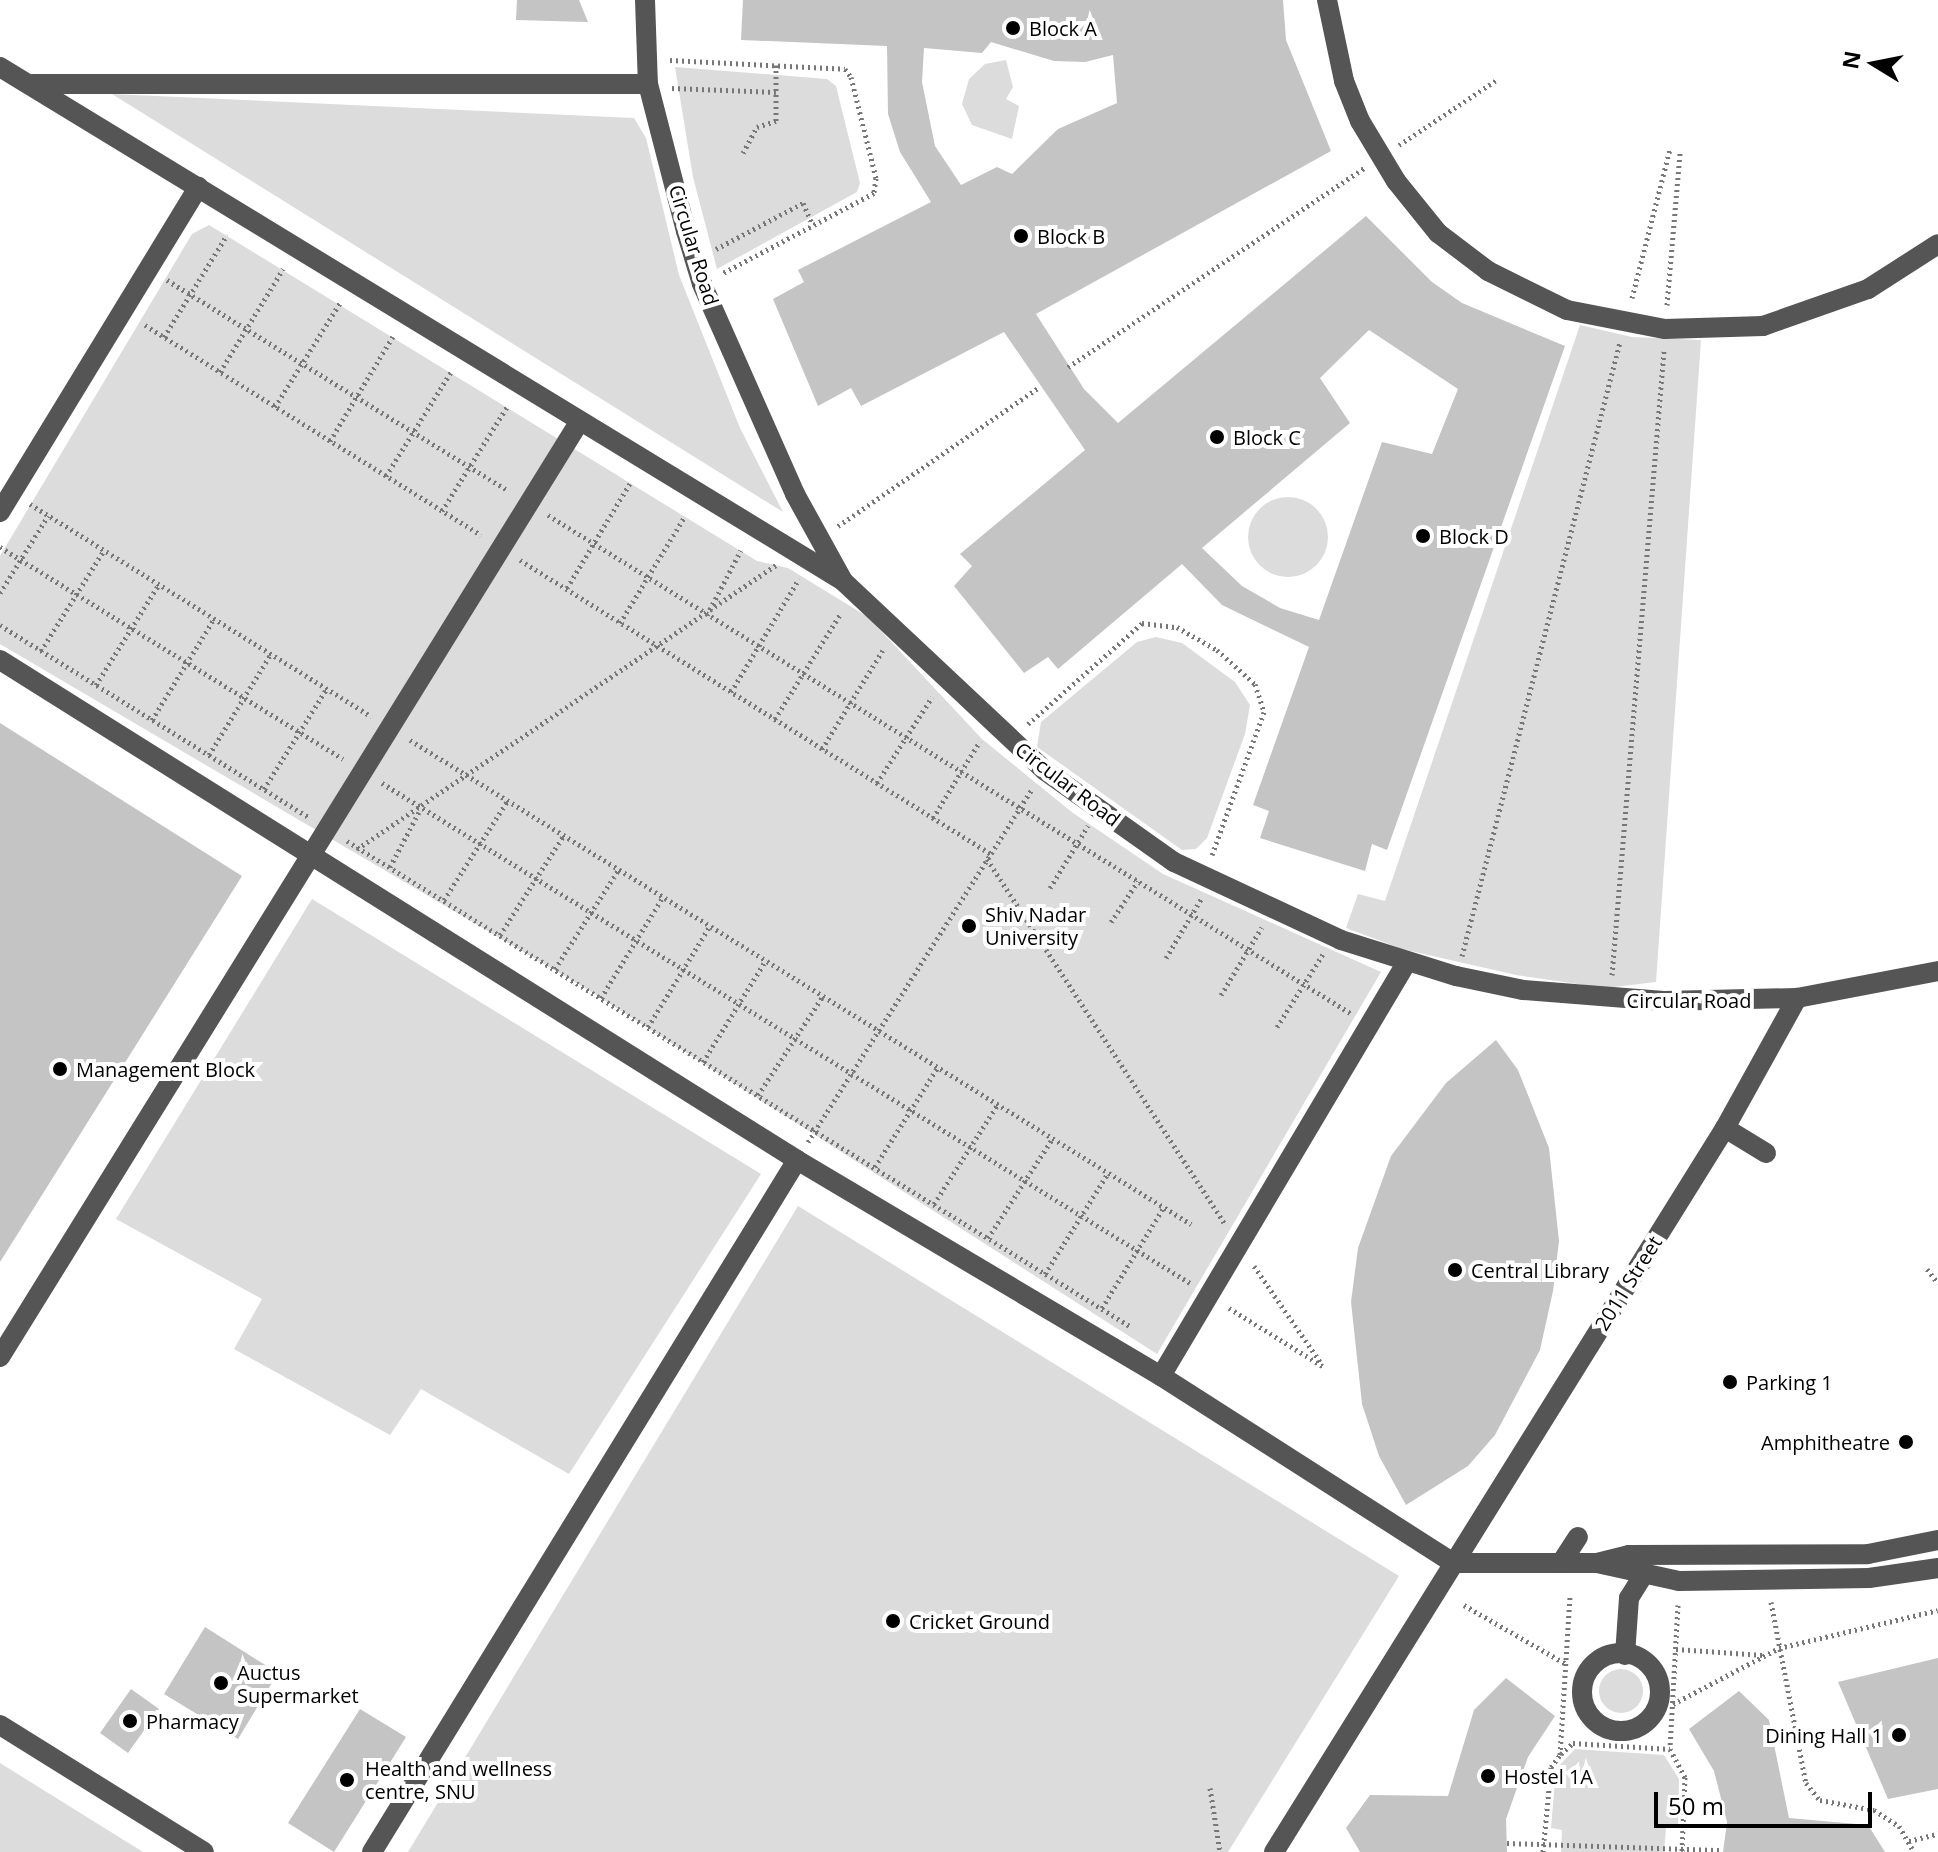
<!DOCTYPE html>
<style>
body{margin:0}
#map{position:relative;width:1938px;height:1852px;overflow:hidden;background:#fff;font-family:"Open Sans",sans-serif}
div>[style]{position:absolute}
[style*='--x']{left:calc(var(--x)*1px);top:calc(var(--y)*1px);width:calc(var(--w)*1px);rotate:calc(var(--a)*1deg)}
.green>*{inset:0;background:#dcdcdc}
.round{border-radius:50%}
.building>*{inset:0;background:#c4c4c4}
.path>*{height:5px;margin-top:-2.5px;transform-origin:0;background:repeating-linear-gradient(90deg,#777 0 2px,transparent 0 6px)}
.minor>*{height:20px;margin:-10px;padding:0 10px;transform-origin:10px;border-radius:10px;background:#555}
.minor>.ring{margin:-10px;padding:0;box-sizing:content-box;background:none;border:20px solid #555;border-radius:50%}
.dots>*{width:22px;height:22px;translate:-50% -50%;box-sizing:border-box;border:4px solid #fff;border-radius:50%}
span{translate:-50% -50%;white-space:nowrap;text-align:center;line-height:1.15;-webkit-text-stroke:8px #fff;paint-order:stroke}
.poi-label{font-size:20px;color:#000}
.left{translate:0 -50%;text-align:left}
.right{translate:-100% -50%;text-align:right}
.street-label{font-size:20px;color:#000}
.north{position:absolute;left:1834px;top:24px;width:80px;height:80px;-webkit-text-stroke:6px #fff;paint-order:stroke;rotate:280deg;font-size:22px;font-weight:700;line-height:32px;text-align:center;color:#000}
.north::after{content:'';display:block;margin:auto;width:28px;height:36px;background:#000;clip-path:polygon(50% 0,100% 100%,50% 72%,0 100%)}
.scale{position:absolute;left:1654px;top:1792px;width:218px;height:36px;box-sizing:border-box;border:4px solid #000;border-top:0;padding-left:10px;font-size:24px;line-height:28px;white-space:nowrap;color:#000;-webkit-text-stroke:6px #fff;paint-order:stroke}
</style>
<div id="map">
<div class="green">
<i style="clip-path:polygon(1006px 60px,1013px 87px,1006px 99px,1019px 106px,1012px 139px,972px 125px,962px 104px,969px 79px,985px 64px)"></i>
<i style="clip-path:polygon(675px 67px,827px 79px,836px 86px,860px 183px,857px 192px,717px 269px,693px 177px)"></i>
<i style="clip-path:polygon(112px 94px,634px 118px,646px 138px,679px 275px,740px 428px,783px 512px)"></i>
<i style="clip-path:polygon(209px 225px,757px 561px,788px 568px,868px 617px,982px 739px,1073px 813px,1163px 874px,1381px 972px,1157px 1354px,590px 991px,0 644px,0 556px,192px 234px)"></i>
<i style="clip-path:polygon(1580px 325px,1632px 337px,1701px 340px,1656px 982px,1606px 988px,1516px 975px,1402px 949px,1346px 928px,1358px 894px,1385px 901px)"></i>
<i class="round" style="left:1248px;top:497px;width:80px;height:80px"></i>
<i style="clip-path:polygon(1156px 637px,1182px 643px,1235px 682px,1250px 705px,1245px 734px,1207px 838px,1196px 849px,1182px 850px,1037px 747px,1041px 722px,1137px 642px)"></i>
<i style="clip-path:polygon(312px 899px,761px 1174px,569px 1474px,421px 1389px,390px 1435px,234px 1349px,262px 1299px,116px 1219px)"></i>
<i style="clip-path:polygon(798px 1206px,1399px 1576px,1228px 1852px,408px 1852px)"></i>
<i class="round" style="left:1599px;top:1669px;width:44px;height:44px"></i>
<i style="clip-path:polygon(1575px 1749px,1664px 1755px,1679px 1779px,1678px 1828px,1666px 1828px,1664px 1852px,1561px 1852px,1562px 1830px,1551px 1828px,1556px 1769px)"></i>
<i style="clip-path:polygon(0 1763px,143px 1852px,0 1852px)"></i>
</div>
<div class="building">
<i style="clip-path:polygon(517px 0,579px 0,588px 22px,516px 20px)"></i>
<i style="clip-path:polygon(evenodd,743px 0,1283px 0,1286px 40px,1331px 151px,1036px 314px,1084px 389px,1118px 423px,1366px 216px,1432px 282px,1462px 303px,1565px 346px,1387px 850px,1372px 844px,1365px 871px,1260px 838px,1269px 811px,1253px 805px,1309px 647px,1222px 605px,1182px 564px,1058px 669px,1048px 657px,1024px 673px,954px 586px,972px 566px,960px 554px,1085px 450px,1004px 332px,861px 406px,851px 388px,818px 406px,773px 299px,804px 282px,798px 270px,931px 202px,900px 152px,888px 114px,887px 46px,741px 40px,743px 0,991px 42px,1054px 61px,1085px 62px,1113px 55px,1117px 103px,1058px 129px,1012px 174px,997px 167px,961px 185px,935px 146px,922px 82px,924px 48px,982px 53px,991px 42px,743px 0,1369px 330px,1458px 389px,1432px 454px,1382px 442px,1319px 620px,1280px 608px,1242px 586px,1202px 548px,1350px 423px,1320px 378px,1369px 330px)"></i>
<i style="clip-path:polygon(0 723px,242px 876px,0 1262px)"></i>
<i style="clip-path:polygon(1496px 1040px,1518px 1070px,1549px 1148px,1559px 1241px,1553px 1291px,1540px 1350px,1495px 1435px,1468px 1466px,1406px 1505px,1379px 1456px,1362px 1404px,1351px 1302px,1358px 1248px,1391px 1156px,1446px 1083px)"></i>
<i style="clip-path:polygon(205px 1627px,278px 1673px,238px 1739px,164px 1694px)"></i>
<i style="clip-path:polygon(1938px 1658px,1938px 1789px,1888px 1799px,1838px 1682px)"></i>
<i style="clip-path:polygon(1506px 1678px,1555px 1716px,1528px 1757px,1506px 1819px,1507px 1852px,1360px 1852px,1346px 1828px,1370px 1795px,1448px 1796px,1474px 1710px)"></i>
<i style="clip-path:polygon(131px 1689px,159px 1709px,128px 1753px,100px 1733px)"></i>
<i style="clip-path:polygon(1739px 1691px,1769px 1720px,1789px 1818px,1868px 1825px,1885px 1852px,1723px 1852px,1727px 1822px,1714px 1771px,1689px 1729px)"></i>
<i style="clip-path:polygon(360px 1709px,406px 1737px,334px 1852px,288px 1823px)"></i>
</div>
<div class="path">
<i style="--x:670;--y:60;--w:175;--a:2.9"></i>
<i style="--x:845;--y:69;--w:10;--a:53"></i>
<i style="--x:851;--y:77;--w:104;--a:76.1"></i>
<i style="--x:876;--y:178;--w:15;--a:98"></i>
<i style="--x:874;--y:193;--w:173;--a:152.1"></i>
<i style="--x:672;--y:88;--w:104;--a:2.2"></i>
<i style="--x:1399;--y:145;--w:119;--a:-33.7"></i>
<i style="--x:743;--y:153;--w:30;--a:-62"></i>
<i style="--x:757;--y:127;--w:20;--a:-18"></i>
<i style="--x:776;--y:121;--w:56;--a:-90"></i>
<i style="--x:716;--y:249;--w:98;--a:-27.9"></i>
<i style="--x:803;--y:203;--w:24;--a:66"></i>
<i style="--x:167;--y:280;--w:402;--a:31.7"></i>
<i style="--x:1632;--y:298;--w:154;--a:-75.7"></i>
<i style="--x:1667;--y:305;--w:154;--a:-85.1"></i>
<i style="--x:145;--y:325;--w:396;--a:32"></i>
<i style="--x:164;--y:337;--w:120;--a:-58.3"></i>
<i style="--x:1068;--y:367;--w:357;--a:-33.9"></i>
<i style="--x:220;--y:372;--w:121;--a:-58.5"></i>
<i style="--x:275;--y:407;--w:123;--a:-58"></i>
<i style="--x:330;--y:441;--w:122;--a:-59"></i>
<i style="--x:386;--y:476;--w:123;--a:-58"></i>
<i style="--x:30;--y:504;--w:402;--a:31.9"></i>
<i style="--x:442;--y:511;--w:123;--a:-58"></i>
<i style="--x:548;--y:515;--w:946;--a:31.83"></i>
<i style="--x:838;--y:526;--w:243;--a:-34.6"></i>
<i style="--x:0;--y:547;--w:403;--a:31.7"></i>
<i style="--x:520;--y:560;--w:555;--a:31.97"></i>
<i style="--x:567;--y:588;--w:122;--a:-59"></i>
<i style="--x:0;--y:593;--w:91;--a:-58.1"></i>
<i style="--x:707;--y:615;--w:73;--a:-62.4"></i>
<i style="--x:620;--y:623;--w:125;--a:-58.7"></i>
<i style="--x:0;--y:625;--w:363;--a:31.9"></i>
<i style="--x:41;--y:651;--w:119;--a:-58"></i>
<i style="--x:96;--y:685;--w:119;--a:-58"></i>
<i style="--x:731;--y:692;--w:132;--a:-59"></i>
<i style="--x:775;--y:719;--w:125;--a:-58.1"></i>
<i style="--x:152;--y:720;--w:119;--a:-58.5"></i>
<i style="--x:1028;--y:724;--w:152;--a:-41.5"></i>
<i style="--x:1142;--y:623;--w:35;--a:7"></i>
<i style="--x:1177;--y:627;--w:46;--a:29.9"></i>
<i style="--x:1217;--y:650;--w:51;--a:41.8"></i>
<i style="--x:1255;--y:684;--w:29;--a:72"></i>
<i style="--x:1264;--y:712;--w:152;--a:110"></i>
<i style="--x:410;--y:740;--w:919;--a:31.79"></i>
<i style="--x:822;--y:749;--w:116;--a:-58.4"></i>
<i style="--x:209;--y:755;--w:119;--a:-58.5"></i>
<i style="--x:382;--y:783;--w:950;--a:31.75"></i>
<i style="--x:877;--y:783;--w:102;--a:-57.4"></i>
<i style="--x:264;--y:789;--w:119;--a:-58"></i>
<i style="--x:933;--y:818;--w:90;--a:-58.6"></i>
<i style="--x:347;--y:841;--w:922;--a:31.79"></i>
<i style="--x:357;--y:849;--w:506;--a:-34.13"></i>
<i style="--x:987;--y:859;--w:437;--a:56.9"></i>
<i style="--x:390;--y:867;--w:62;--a:-62.2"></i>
<i style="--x:1050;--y:888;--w:73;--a:-58.5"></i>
<i style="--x:444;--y:900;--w:119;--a:-57.4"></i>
<i style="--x:1111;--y:922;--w:49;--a:-56.6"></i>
<i style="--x:500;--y:935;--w:119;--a:-57.4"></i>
<i style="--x:1462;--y:956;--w:634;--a:-75.57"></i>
<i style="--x:1166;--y:958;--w:69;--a:-59.3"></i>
<i style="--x:555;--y:969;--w:119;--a:-57.4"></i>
<i style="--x:1612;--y:975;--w:626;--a:-85.24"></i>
<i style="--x:1221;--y:995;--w:79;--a:-58.9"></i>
<i style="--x:601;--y:998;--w:119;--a:-58.5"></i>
<i style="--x:648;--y:1027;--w:119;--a:-58.5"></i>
<i style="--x:1277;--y:1027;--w:86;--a:-57.8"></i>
<i style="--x:703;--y:1062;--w:120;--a:-58.3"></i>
<i style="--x:758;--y:1095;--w:118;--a:-56.7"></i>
<i style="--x:808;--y:1142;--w:418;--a:-57.6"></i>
<i style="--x:875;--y:1167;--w:118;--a:-57.8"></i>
<i style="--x:934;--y:1204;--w:119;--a:-57.4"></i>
<i style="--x:988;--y:1238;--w:119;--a:-57"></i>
<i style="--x:1254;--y:1266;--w:118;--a:55.4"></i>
<i style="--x:1927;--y:1269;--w:18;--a:52"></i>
<i style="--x:1045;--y:1274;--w:119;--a:-58"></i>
<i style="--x:1102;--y:1308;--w:119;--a:-58.5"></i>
<i style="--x:1229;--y:1308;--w:112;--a:31.8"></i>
<i style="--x:1771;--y:1602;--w:184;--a:79.1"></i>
<i style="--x:1806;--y:1783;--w:22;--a:51"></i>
<i style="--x:1820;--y:1800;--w:55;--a:10.5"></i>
<i style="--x:1874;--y:1810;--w:30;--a:33"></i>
<i style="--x:1899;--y:1826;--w:30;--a:60"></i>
<i style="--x:1464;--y:1605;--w:118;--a:30"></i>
<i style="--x:1678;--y:1605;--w:144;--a:93.2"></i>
<i style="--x:1670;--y:1749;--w:32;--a:62"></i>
<i style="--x:1685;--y:1777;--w:75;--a:92.3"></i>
<i style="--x:1676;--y:1649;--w:87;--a:3.9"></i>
<i style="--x:1673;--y:1704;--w:120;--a:-27.8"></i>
<i style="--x:1779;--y:1648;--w:163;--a:-13.4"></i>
<i style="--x:1561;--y:1754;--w:16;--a:-43"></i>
<i style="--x:1573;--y:1743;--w:97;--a:3.5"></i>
<i style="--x:1210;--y:1788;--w:65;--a:81.1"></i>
<i style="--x:1909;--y:1841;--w:30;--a:-14"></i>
<i style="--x:1507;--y:1843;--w:216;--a:1.9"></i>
<i style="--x:1543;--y:1852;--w:85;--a:-84.6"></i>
<i style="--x:1551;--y:1767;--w:15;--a:-53"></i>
<i style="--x:1560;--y:1755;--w:160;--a:-86.4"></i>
</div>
<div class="minor">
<i style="--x:645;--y:0;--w:84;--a:88"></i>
<i style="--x:648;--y:84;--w:152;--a:75.5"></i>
<i style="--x:686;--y:231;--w:55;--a:73.2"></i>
<i style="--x:702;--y:284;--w:230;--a:66.1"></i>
<i style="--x:795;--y:494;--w:99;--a:61.1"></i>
<i style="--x:843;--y:581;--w:276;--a:43.2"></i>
<i style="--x:1044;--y:770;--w:159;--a:35.3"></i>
<i style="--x:1174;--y:862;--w:184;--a:25"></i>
<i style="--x:1341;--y:940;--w:121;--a:17.4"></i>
<i style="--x:1456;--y:976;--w:68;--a:11.8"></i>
<i style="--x:1523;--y:990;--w:141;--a:4.5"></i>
<i style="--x:1664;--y:1001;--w:133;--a:-1.3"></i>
<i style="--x:1797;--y:998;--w:144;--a:-10.8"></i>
<i style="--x:1327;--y:0;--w:83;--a:78.1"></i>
<i style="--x:1344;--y:81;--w:43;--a:68.2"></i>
<i style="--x:1360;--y:121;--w:70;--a:59"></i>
<i style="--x:1396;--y:181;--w:67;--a:51.1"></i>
<i style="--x:1438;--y:233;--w:63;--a:37.2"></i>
<i style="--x:1488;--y:271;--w:88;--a:26.3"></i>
<i style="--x:1567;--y:310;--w:100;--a:11"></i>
<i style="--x:1665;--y:329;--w:98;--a:-1.8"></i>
<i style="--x:1763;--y:326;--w:111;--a:-19.4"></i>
<i style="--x:1868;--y:289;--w:83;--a:-32.7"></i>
<i style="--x:0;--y:67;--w:984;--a:31.36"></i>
<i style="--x:32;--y:84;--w:616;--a:0"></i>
<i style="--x:0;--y:512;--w:381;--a:-58.6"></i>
<i style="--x:0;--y:660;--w:941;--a:32.1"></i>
<i style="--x:797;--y:1160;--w:423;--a:30.7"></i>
<i style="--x:1161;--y:1376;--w:347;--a:32.6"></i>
<i style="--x:1453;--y:1563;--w:144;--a:0"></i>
<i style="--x:1597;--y:1563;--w:33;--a:-14"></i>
<i style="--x:1629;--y:1555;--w:239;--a:-0.2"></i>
<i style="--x:1868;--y:1554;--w:71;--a:-11.3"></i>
<i style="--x:1725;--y:1128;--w:48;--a:31.4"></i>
<i style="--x:0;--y:1357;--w:1101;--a:-58.22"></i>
<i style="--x:1161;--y:1376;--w:482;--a:-59.3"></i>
<i style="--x:1561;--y:1563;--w:31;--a:-57"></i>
<i style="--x:1597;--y:1563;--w:84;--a:12.4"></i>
<i style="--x:1679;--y:1581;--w:190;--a:-0.9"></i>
<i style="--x:1869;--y:1578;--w:70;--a:-8.2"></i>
<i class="ring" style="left:1582px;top:1653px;width:58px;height:58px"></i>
<i style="--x:1625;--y:1655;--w:57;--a:-86"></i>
<i style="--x:1629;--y:1598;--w:25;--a:-58"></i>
<i style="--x:0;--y:1725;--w:240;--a:31.9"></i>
<i style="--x:372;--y:1852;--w:812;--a:-58.44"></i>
<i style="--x:1274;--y:1852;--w:853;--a:-58.08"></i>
<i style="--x:1725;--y:1128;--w:149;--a:-61"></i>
</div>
<div class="dots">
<i style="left:1013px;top:28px;background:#000"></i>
<i style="left:1021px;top:236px;background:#000"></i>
<i style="left:1217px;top:437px;background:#000"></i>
<i style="left:1423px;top:536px;background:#000"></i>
<i style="left:969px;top:926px;background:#000"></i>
<i style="left:60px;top:1069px;background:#000"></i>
<i style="left:1455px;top:1270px;background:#000"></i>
<i style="left:1730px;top:1382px;background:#000"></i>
<i style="left:1906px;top:1442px;background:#000"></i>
<i style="left:893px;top:1621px;background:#000"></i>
<i style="left:221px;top:1683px;background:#000"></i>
<i style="left:130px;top:1721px;background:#000"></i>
<i style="left:1899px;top:1735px;background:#000"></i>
<i style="left:1488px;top:1776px;background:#000"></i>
<i style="left:347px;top:1780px;background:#000"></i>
</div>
<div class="poi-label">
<span class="left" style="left:1029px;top:28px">Block A</span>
<span class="left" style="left:1037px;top:236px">Block B</span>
<span class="left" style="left:1233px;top:437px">Block C</span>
<span class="left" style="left:1439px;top:536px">Block D</span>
<span class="left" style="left:985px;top:926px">Shiv Nadar<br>University</span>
<span class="left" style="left:76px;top:1069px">Management Block</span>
<span class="left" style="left:1471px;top:1270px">Central Library</span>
<span class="left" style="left:1746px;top:1382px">Parking 1</span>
<span class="right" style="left:1890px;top:1442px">Amphitheatre</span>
<span class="left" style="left:909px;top:1621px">Cricket Ground</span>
<span class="left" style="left:237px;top:1684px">Auctus<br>Supermarket</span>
<span class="left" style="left:146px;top:1721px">Pharmacy</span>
<span class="right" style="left:1883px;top:1735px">Dining Hall 1</span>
<span class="left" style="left:365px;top:1780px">Health and wellness<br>centre, SNU</span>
<span class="left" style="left:1504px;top:1776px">Hostel 1A</span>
</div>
<div class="street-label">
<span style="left:694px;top:245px;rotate:73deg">Circular Road</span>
<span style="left:1068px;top:784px;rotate:37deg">Circular Road</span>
<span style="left:1689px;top:1000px">Circular Road</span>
<span style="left:1628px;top:1283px;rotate:-58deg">2011 Street</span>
</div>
<div class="north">N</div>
<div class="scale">50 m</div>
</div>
